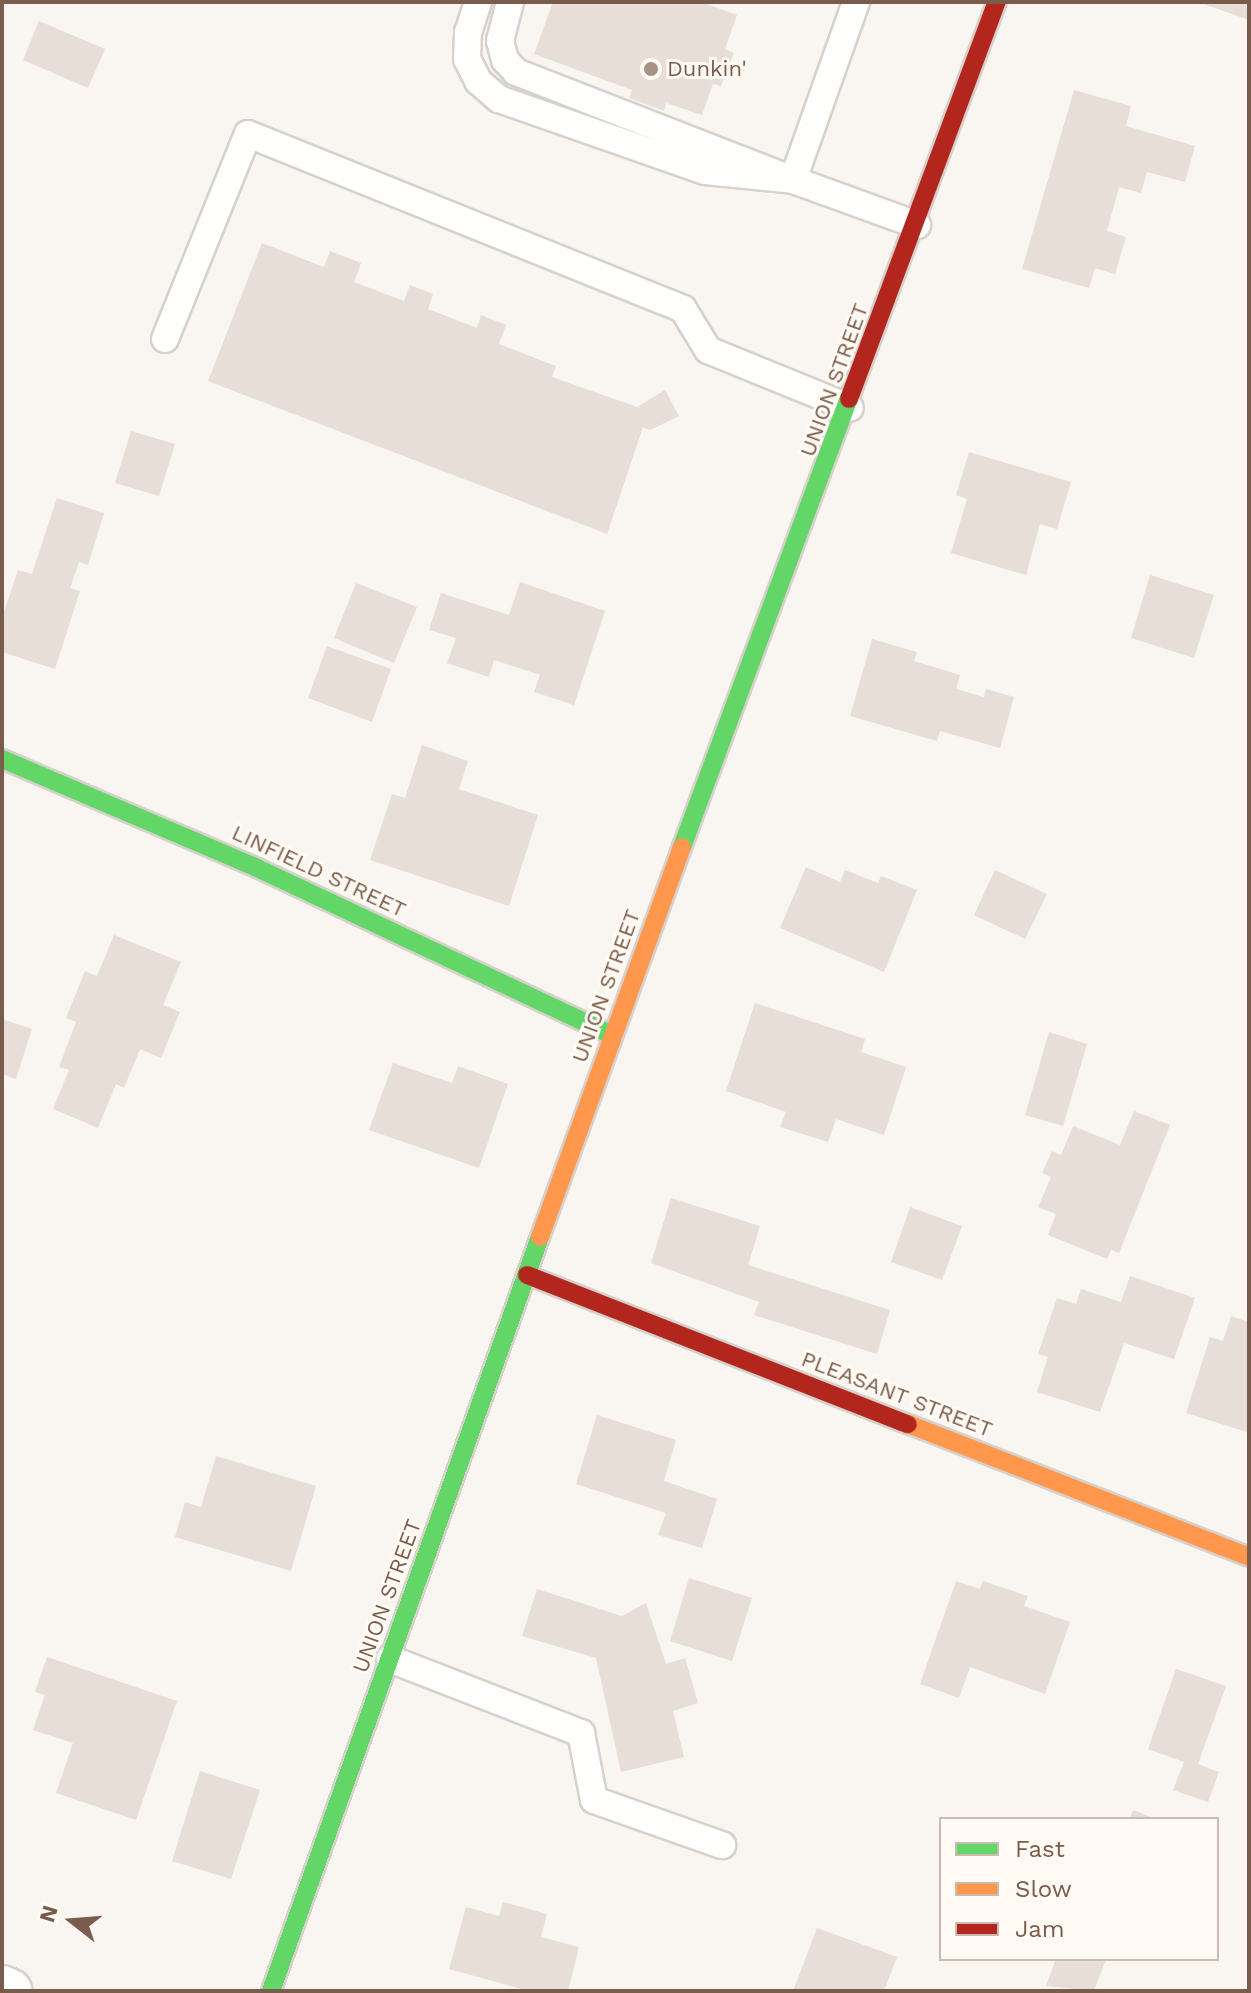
<!DOCTYPE html>
<style>
body{margin:0}
#map{position:relative;width:1251px;height:1993px;overflow:hidden;background:#f9f5f0;font-family:"Work Sans",sans-serif}
div>[style]{position:absolute}
[style*='--x']{left:calc(var(--x)*1px);top:calc(var(--y)*1px);width:calc(var(--w)*1px);rotate:calc(var(--a)*1deg)}
.building>*{inset:0;background:#e6ded7}
.roads{filter:drop-shadow(2px 0 #d7d1cb) drop-shadow(-2px 0 #d7d1cb) drop-shadow(0 2px #d7d1cb) drop-shadow(0 -2px #d7d1cb)}
.lane>*{height:26px;margin:-13px;padding:0 13px;transform-origin:13px;border-radius:13px;background:#fefefd}
.street>*{height:44px;margin:-22px;padding:0 22px;transform-origin:22px;border-radius:22px;background:#fefefd}
.fast>*{height:18px;margin:-9px;padding:0 9px;transform-origin:9px;border-radius:9px;background:#63d668}
.slow>*{height:18px;margin:-9px;padding:0 9px;transform-origin:9px;border-radius:9px;background:#ff974d}
.jam>*{height:18px;margin:-9px;padding:0 9px;transform-origin:9px;border-radius:9px;background:#b3261e}
.dots>*{width:22px;height:22px;translate:-50% -50%;box-sizing:border-box;border:4px solid #fffaf3;border-radius:50%}
span{translate:-50% -50%;white-space:nowrap;text-align:center;line-height:1.15;-webkit-text-stroke:6px #fffaf3;paint-order:stroke}
.poi-label{font-size:22px;color:#7a5c4d}
.left{translate:0 -50%;text-align:left}
.street-label{font-size:22px;color:#7a5c4d}
.frame{position:absolute;inset:0;border:4px solid #7a5c4d;pointer-events:none}
.legend{position:absolute;left:939px;top:1817px;width:280px;height:144px;box-sizing:border-box;background:#fffaf3;border:2px solid #cabbb1;margin:0;padding:10px 14px;list-style:none;font-size:24px;color:#7a5c4d}
.legend li{display:flex;align-items:center;gap:16px;height:40px}
.legend b{width:40px;border:2px solid #cabbb1}
.north{position:absolute;left:32px;top:1881px;width:80px;height:80px;-webkit-text-stroke:6px #fffaf3;paint-order:stroke;rotate:287deg;font-size:22px;font-weight:700;line-height:32px;text-align:center;color:#7a5c4d}
.north::after{content:'';display:block;margin:auto;width:28px;height:36px;background:#7a5c4d;clip-path:polygon(50% 0,100% 100%,50% 72%,0 100%)}
</style>
<div id="map">
<div class="building">
<i style="clip-path:polygon(553px 2px,701px 2px,737px 15px,725px 49px,734px 53px,721px 86px,713px 84px,702px 115px,666px 103px,664px 111px,629px 98px,632px 90px,534px 54px)"></i>
<i style="clip-path:polygon(1198px 2px,1249px 2px,1249px 20px)"></i>
<i style="clip-path:polygon(39px 21px,105px 49px,88px 88px,23px 60px)"></i>
<i style="clip-path:polygon(1074px 90px,1131px 106px,1126px 126px,1195px 146px,1185px 182px,1147px 172px,1141px 193px,1119px 187px,1107px 231px,1126px 237px,1115px 274px,1095px 268px,1089px 288px,1022px 269px)"></i>
<i style="clip-path:polygon(262px 243px,324px 267px,330px 251px,361px 263px,354px 282px,404px 301px,410px 285px,433px 294px,428px 309px,477px 328px,481px 315px,506px 325px,499px 344px,556px 366px,552px 377px,637px 407px,665px 390px,679px 416px,650px 430px,643px 427px,607px 534px,208px 381px)"></i>
<i style="clip-path:polygon(131px 431px,175px 444px,159px 496px,115px 483px)"></i>
<i style="clip-path:polygon(969px 452px,1071px 482px,1057px 529px,1040px 524px,1026px 575px,951px 553px,967px 499px,956px 495px)"></i>
<i style="clip-path:polygon(57px 498px,104px 513px,88px 565px,79px 562px,70px 588px,80px 591px,55px 669px,2px 652px,2px 618px,18px 570px,32px 574px)"></i>
<i style="clip-path:polygon(1150px 575px,1214px 595px,1194px 658px,1131px 638px)"></i>
<i style="clip-path:polygon(520px 582px,605px 611px,574px 705px,534px 692px,540px 675px,494px 660px,489px 677px,447px 663px,456px 638px,429px 630px,441px 593px,509px 615px)"></i>
<i style="clip-path:polygon(356px 583px,417px 607px,394px 663px,334px 638px)"></i>
<i style="clip-path:polygon(872px 639px,917px 652px,914px 661px,960px 675px,956px 689px,984px 697px,986px 689px,1014px 697px,1000px 748px,940px 731px,937px 741px,850px 716px)"></i>
<i style="clip-path:polygon(327px 646px,391px 669px,372px 722px,308px 698px)"></i>
<i style="clip-path:polygon(422px 745px,468px 761px,459px 789px,538px 815px,509px 906px,370px 860px,392px 794px,405px 798px)"></i>
<i style="clip-path:polygon(806px 867px,840px 882px,845px 870px,878px 883px,881px 876px,917px 890px,884px 972px,780px 928px)"></i>
<i style="clip-path:polygon(995px 870px,1047px 894px,1025px 939px,974px 915px)"></i>
<i style="clip-path:polygon(114px 935px,181px 962px,163px 1005px,180px 1012px,161px 1058px,140px 1049px,124px 1088px,116px 1084px,98px 1128px,53px 1109px,69px 1070px,59px 1067px,76px 1022px,66px 1018px,85px 971px,97px 976px)"></i>
<i style="clip-path:polygon(755px 1003px,865px 1039px,861px 1052px,906px 1067px,884px 1135px,836px 1119px,828px 1142px,780px 1127px,786px 1112px,726px 1091px)"></i>
<i style="clip-path:polygon(2px 1019px,32px 1029px,16px 1079px,2px 1074px)"></i>
<i style="clip-path:polygon(1049px 1032px,1087px 1044px,1063px 1126px,1025px 1115px)"></i>
<i style="clip-path:polygon(393px 1063px,452px 1083px,458px 1066px,508px 1084px,479px 1168px,369px 1130px)"></i>
<i style="clip-path:polygon(1134px 1111px,1170px 1125px,1119px 1253px,1111px 1250px,1107px 1259px,1048px 1235px,1056px 1214px,1038px 1207px,1051px 1177px,1042px 1173px,1052px 1151px,1061px 1155px,1073px 1126px,1120px 1145px)"></i>
<i style="clip-path:polygon(671px 1198px,760px 1226px,748px 1265px,890px 1310px,877px 1354px,754px 1315px,759px 1302px,651px 1263px)"></i>
<i style="clip-path:polygon(910px 1207px,962px 1226px,942px 1280px,891px 1262px)"></i>
<i style="clip-path:polygon(1130px 1276px,1195px 1298px,1174px 1359px,1124px 1343px,1100px 1412px,1037px 1392px,1048px 1357px,1038px 1354px,1057px 1298px,1076px 1304px,1081px 1289px,1121px 1302px)"></i>
<i style="clip-path:polygon(1231px 1316px,1249px 1322px,1247px 1432px,1186px 1413px,1210px 1337px,1223px 1341px)"></i>
<i style="clip-path:polygon(597px 1415px,676px 1440px,664px 1481px,717px 1499px,702px 1548px,658px 1535px,666px 1513px,576px 1484px)"></i>
<i style="clip-path:polygon(216px 1456px,316px 1486px,291px 1571px,175px 1537px,185px 1502px,201px 1507px)"></i>
<i style="clip-path:polygon(689px 1578px,752px 1598px,732px 1661px,670px 1641px)"></i>
<i style="clip-path:polygon(956px 1581px,980px 1589px,983px 1581px,1028px 1596px,1024px 1606px,1070px 1622px,1045px 1694px,970px 1667px,959px 1698px,920px 1684px)"></i>
<i style="clip-path:polygon(537px 1589px,622px 1616px,646px 1603px,666px 1664px,685px 1658px,698px 1703px,673px 1711px,684px 1757px,621px 1772px,596px 1658px,522px 1636px)"></i>
<i style="clip-path:polygon(47px 1657px,177px 1701px,136px 1820px,56px 1793px,73px 1743px,33px 1730px,45px 1695px,35px 1692px)"></i>
<i style="clip-path:polygon(1176px 1669px,1226px 1686px,1198px 1764px,1219px 1772px,1208px 1802px,1173px 1790px,1184px 1762px,1148px 1749px)"></i>
<i style="clip-path:polygon(200px 1771px,260px 1790px,231px 1879px,172px 1861px)"></i>
<i style="clip-path:polygon(1133px 1810px,1156px 1819px,1130px 1819px)"></i>
<i style="clip-path:polygon(503px 1902px,547px 1914px,541px 1937px,579px 1947px,568px 1991px,529px 1991px,449px 1969px,466px 1907px,499px 1916px)"></i>
<i style="clip-path:polygon(817px 1928px,897px 1957px,884px 1991px,793px 1991px)"></i>
<i style="clip-path:polygon(1056px 1959px,1106px 1959px,1094px 1991px,1046px 1986px)"></i>
</div>
<div class="roads">
<div class="lane">
<i style="--x:478;--y:2;--w:32;--a:108"></i>
<i style="--x:468;--y:32;--w:27;--a:92"></i>
<i style="--x:467;--y:59;--w:25;--a:63"></i>
<i style="--x:478;--y:81;--w:28;--a:41"></i>
<i style="--x:499;--y:99;--w:218;--a:19.3"></i>
<i style="--x:705;--y:171;--w:88;--a:5.8"></i>
<i style="--x:793;--y:180;--w:132;--a:19.9"></i>
<i style="--x:510;--y:2;--w:40;--a:104.4"></i>
<i style="--x:500;--y:41;--w:20;--a:75"></i>
<i style="--x:505;--y:60;--w:16;--a:47"></i>
<i style="--x:516;--y:72;--w:297;--a:21.3"></i>
<i style="--x:793;--y:180;--w:189;--a:-70.5"></i>
<i style="--x:165;--y:339;--w:221;--a:-68"></i>
<i style="--x:248;--y:134;--w:469;--a:21.9"></i>
<i style="--x:683;--y:309;--w:48;--a:58.6"></i>
<i style="--x:708;--y:350;--w:153;--a:22.2"></i>
<i style="--x:390;--y:1659;--w:205;--a:21.2"></i>
<i style="--x:581;--y:1733;--w:68;--a:79"></i>
<i style="--x:594;--y:1800;--w:136;--a:19.4"></i>
</div>
<div class="street">
<i style="--x:2;--y:1988;--w:8;--a:23"></i>
</div>
<div class="fast">
<i style="--x:2;--y:759;--w:277;--a:23.1"></i>
<i style="--x:257;--y:868;--w:392;--a:25.2"></i>
<i style="--x:682;--y:847;--w:478;--a:-69.6"></i>
<i style="--x:271;--y:1991;--w:801;--a:-70.37"></i>
</div>
<div class="slow">
<i style="--x:540;--y:1237;--w:415;--a:-70"></i>
<i style="--x:908;--y:1424;--w:366;--a:21.3"></i>
</div>
<div class="jam">
<i style="--x:849;--y:399;--w:424;--a:-69.6"></i>
<i style="--x:527;--y:1275;--w:409;--a:21.4"></i>
</div>
</div>
<div class="dots">
<i style="left:651px;top:69px;background:#a69286"></i>
</div>
<div class="poi-label">
<span class="left" style="left:667px;top:69px">Dunkin'</span>
</div>
<div class="street-label">
<span style="left:834px;top:380px;rotate:-70deg">UNION STREET</span>
<span style="left:319px;top:871px;rotate:25deg">LINFIELD STREET</span>
<span style="left:606px;top:986px;rotate:-70deg">UNION STREET</span>
<span style="left:897px;top:1394px;rotate:21deg">PLEASANT STREET</span>
<span style="left:387px;top:1596px;rotate:-70deg">UNION STREET</span>
</div>
<div class="frame"></div>
<ul class="legend">
<li><b style="height:10px;background:#63d668"></b>Fast</li>
<li><b style="height:10px;background:#ff974d"></b>Slow</li>
<li><b style="height:10px;background:#b3261e"></b>Jam</li>
</ul>
<div class="north">N</div>
</div>
